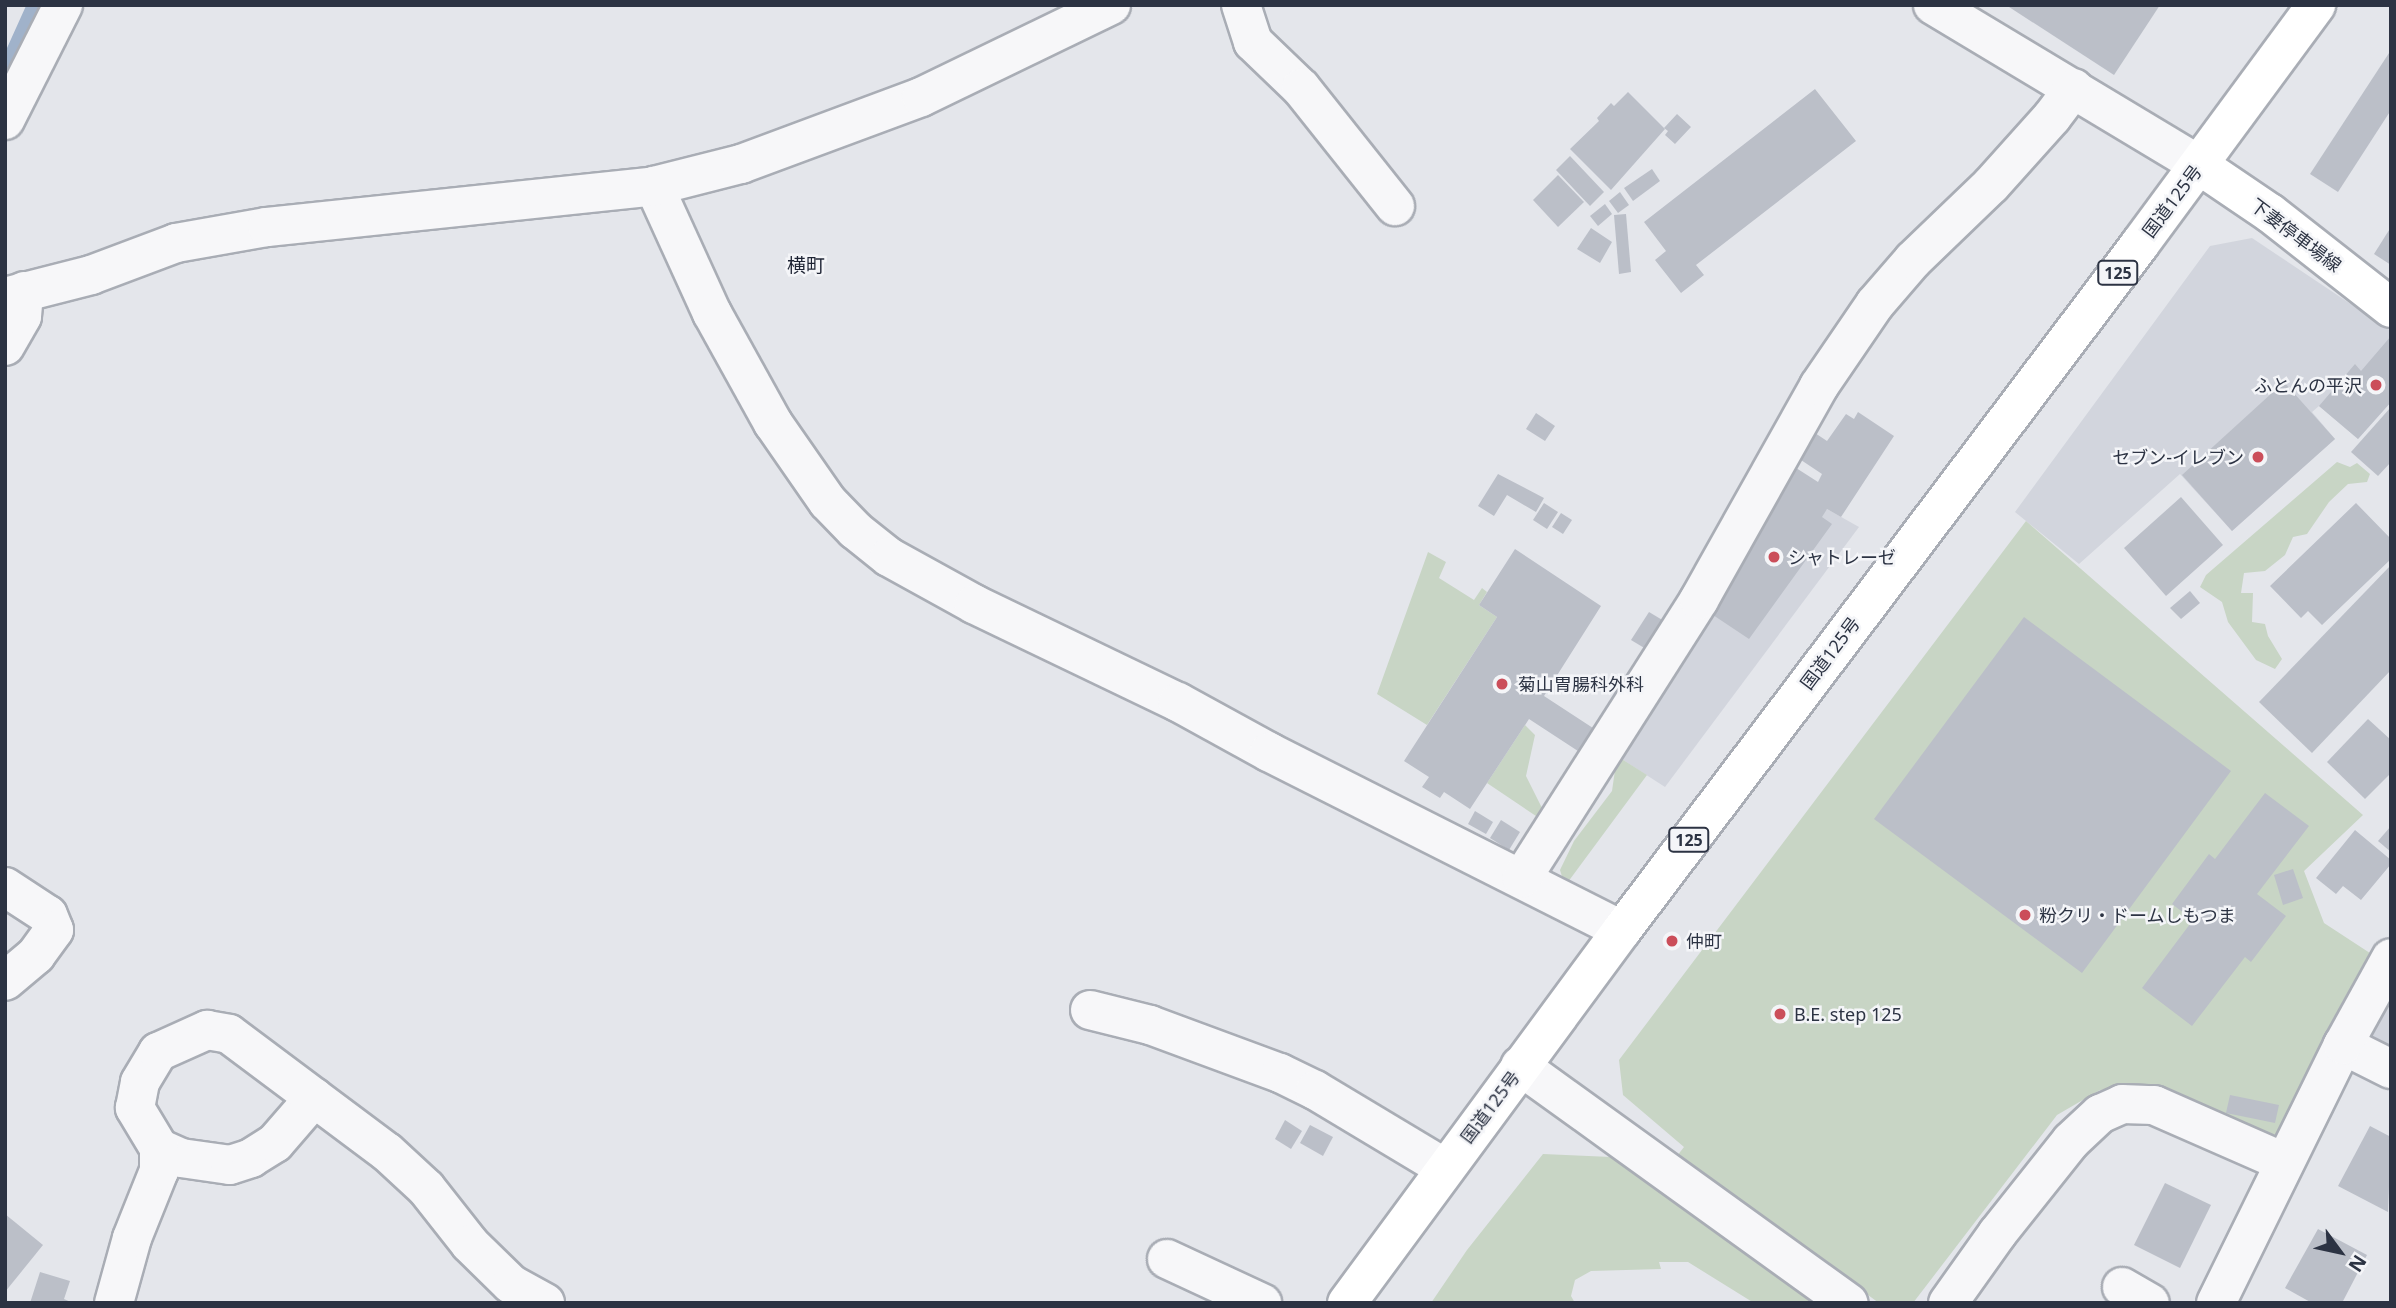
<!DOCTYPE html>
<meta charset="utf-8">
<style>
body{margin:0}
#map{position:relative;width:2396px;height:1308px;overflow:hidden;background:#e4e6eb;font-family:"Noto Sans","Noto Sans JP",sans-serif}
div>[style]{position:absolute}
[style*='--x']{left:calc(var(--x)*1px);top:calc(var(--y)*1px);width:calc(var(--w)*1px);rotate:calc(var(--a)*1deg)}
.built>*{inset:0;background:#d2d5dd}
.green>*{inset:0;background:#c8d5c5}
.stream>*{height:12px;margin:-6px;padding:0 6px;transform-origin:6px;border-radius:6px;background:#a0b2ca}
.building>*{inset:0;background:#bbbfc8}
.roads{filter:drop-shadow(2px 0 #a9adb5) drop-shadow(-2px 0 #a9adb5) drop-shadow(0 2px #a9adb5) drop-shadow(0 -2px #a9adb5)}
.minor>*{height:38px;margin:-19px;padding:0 19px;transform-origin:19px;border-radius:19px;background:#f7f7f9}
.major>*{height:38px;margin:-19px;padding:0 19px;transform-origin:19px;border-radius:19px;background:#fff}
.highway>*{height:38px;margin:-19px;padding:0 19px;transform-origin:19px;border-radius:19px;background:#fff}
.dots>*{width:19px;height:19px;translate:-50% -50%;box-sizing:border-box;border:4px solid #f4f5f8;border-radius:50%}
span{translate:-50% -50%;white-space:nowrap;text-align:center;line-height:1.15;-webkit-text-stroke:5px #f4f5f8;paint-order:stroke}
.shield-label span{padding:2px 5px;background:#f4f5f8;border:2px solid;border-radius:5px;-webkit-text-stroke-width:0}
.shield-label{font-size:16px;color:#2c3343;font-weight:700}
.street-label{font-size:18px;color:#2c3343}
.poi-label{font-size:18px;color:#2c3343}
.right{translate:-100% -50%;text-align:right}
.left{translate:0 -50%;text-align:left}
.neighbourhood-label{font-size:19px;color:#1e2434}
.frame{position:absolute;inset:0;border:7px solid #2c3343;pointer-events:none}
.north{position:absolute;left:2305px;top:1217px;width:70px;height:70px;-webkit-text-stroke:5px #f4f5f8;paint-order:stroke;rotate:123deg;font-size:19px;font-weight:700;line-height:28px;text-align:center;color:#2c3343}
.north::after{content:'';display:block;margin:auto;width:24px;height:32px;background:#2c3343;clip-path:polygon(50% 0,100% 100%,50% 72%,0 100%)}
</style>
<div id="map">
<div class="built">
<i style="clip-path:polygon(2252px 238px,2391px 331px,2391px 402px,2358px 439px,2319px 406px,2312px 412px,2335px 439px,2232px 531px,2180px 474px,2079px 564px,2015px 512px,2210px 246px)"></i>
<i style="clip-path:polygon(1827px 509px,1859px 527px,1665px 787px,1617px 756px,1699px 600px)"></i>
<i style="clip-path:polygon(2391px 958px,2391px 1069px,2343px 1045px)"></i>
</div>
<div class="green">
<i style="clip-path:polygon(2337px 462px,2350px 467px,2357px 463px,2370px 474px,2367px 482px,2348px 484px,2329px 502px,2307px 534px,2293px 537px,2285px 555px,2265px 571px,2244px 573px,2241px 593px,2253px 593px,2252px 622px,2265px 624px,2268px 636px,2282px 659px,2275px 669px,2256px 660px,2228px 622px,2222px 602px,2200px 587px,2206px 575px)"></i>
<i style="clip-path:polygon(2026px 521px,2363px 815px,2304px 871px,2324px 923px,2376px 957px,2280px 1133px,2260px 1139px,2148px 1084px,2100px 1090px,2057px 1115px,1913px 1303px,1879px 1303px,1677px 1156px,1684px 1147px,1623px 1095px,1619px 1060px)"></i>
<i style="clip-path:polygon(1428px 552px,1446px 562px,1439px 578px,1474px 600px,1482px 588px,1487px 592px,1479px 605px,1497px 617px,1427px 725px,1377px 694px)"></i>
<i style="clip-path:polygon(1525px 725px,1535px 735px,1526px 776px,1544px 812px,1539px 818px,1487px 783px)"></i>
<i style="clip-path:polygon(1617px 756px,1647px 775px,1565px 886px,1560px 870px,1574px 841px,1612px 791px)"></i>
<i style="clip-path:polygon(1543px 1154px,1611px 1157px,1817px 1303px,1754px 1303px,1688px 1262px,1659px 1262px,1661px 1269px,1591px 1271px,1575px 1280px,1571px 1296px,1575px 1303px,1431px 1303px,1467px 1250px)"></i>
</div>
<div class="stream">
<i style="--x:5;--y:67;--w:68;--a:-65.7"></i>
</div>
<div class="building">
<i style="clip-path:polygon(2006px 5px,2160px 5px,2114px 75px)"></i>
<i style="clip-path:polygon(2391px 50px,2391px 110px,2338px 192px,2310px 174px)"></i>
<i style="clip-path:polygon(1815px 89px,1856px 141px,1696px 265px,1704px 275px,1681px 293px,1655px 260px,1666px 251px,1644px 222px)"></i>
<i style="clip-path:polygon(1628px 92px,1665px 129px,1611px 190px,1570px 149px,1599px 121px,1597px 118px,1611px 103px,1614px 106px)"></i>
<i style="clip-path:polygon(1677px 114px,1691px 127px,1675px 144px,1665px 135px,1668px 131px,1664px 128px)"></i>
<i style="clip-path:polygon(1570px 156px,1604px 192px,1590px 206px,1556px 170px)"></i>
<i style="clip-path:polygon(1652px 169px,1660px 181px,1633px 201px,1624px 188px)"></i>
<i style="clip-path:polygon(1558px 175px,1584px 202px,1558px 227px,1533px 200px)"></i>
<i style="clip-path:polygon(1620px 192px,1629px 205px,1618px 213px,1609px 201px)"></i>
<i style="clip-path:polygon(1605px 204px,1612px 214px,1598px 226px,1590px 216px)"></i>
<i style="clip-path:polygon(1626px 214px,1631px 272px,1619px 274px,1614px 215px)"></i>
<i style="clip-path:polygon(2391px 227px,2391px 265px,2374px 254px)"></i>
<i style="clip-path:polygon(1591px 228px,1612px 242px,1600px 263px,1577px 249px)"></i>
<i style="clip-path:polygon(2391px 336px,2391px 402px,2358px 439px,2319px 406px,2355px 364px,2361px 371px)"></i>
<i style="clip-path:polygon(2284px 382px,2335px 439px,2232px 531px,2182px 475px)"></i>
<i style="clip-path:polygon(2391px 407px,2391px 462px,2378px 476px,2351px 452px)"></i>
<i style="clip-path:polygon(1858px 412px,1894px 436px,1841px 517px,1827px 509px,1822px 517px,1832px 524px,1749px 639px,1710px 613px,1793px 466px,1818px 482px,1822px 474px,1798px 458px,1815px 433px,1827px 441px,1846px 414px,1854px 419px)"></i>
<i style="clip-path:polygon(1536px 413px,1555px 426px,1545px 441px,1526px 429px)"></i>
<i style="clip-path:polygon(1498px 474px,1544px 498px,1536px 512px,1507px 495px,1494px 516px,1478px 506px)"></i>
<i style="clip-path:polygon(2181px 497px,2223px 545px,2166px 596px,2124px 548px)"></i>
<i style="clip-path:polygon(1544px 503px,1558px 512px,1547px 529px,1533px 520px)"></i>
<i style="clip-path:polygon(2356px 503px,2391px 539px,2391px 559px,2322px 625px,2308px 611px,2301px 618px,2270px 586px)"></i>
<i style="clip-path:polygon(1561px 513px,1572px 520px,1563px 534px,1552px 527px)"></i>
<i style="clip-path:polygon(1515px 549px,1601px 606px,1544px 696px,1596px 730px,1581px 753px,1529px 719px,1470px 809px,1444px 792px,1440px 798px,1422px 787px,1429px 777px,1404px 761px,1497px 617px,1479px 605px)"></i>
<i style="clip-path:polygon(2391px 565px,2391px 670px,2312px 753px,2259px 702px)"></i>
<i style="clip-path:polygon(2190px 591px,2200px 603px,2181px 619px,2170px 608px)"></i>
<i style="clip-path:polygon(1649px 612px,1664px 621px,1646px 649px,1631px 640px)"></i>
<i style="clip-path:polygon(2024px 617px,2231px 771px,2082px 973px,1874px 819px)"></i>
<i style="clip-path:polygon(2368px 719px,2391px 740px,2391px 773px,2365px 799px,2327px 762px)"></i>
<i style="clip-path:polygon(2265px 793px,2309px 826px,2257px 894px,2286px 916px,2251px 962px,2245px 957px,2192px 1026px,2142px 988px,2193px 920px,2172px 904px,2209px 854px,2215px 859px)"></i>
<i style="clip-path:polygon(1475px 811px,1493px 822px,1486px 834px,1468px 824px)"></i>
<i style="clip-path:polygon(1501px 820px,1520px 832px,1509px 850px,1490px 838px)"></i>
<i style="clip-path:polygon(2391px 826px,2391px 852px,2378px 841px)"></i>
<i style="clip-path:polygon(2355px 830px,2391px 860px,2391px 864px,2361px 900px,2343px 886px,2336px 894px,2316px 878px)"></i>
<i style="clip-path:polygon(2293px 869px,2303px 898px,2283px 905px,2274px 875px)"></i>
<i style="clip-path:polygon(2230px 1095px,2279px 1105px,2275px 1123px,2226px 1113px)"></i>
<i style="clip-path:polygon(1285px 1120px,1302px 1131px,1291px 1149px,1275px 1139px)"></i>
<i style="clip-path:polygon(1310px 1125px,1333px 1137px,1323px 1156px,1300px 1143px)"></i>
<i style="clip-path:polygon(2370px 1126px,2391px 1137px,2388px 1212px,2338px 1186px)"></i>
<i style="clip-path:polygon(2165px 1183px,2211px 1205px,2180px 1268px,2134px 1245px)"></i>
<i style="clip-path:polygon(5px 1214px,43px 1245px,5px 1292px)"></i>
<i style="clip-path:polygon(2318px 1229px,2367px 1255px,2342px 1303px,2312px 1303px,2285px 1288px)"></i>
<i style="clip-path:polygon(40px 1272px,70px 1281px,64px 1299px,73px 1303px,30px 1303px)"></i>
</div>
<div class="roads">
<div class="minor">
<i style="--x:1241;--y:5;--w:39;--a:72"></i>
<i style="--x:1253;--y:42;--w:66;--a:43.8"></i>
<i style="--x:1301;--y:88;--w:151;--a:51.5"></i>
<i style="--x:1933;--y:5;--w:310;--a:31"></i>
<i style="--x:5;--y:120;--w:129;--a:-63.2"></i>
<i style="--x:654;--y:186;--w:140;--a:65.5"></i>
<i style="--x:712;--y:313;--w:126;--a:61"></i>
<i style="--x:773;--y:423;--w:96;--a:55.2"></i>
<i style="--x:828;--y:502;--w:39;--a:46"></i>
<i style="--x:855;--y:530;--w:43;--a:38.5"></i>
<i style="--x:889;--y:557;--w:97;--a:28.9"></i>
<i style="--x:974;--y:604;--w:226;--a:25.7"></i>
<i style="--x:1178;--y:702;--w:104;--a:28.8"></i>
<i style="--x:1269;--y:752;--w:395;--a:26.8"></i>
<i style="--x:5;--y:297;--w:89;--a:-14.3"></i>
<i style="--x:91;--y:275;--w:91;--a:-20.6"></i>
<i style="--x:176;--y:243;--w:92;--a:-10"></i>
<i style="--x:267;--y:227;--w:389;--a:-6"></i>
<i style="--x:654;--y:186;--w:90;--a:-14.2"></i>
<i style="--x:741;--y:164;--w:192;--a:-20.4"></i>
<i style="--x:921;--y:97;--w:211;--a:-25.8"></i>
<i style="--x:5;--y:346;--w:34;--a:-60"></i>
<i style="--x:22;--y:316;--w:25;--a:-85"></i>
<i style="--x:1522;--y:878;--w:330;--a:-57.5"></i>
<i style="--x:1699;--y:600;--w:245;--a:-60.7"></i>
<i style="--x:1819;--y:386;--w:99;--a:-55.7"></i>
<i style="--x:1875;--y:304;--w:58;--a:-49.2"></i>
<i style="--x:1913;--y:260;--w:108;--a:-43.9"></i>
<i style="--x:1991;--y:185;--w:91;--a:-48.1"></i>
<i style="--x:2052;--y:117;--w:36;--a:-53"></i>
<i style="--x:5;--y:887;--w:51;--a:33.1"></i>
<i style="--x:48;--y:915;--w:16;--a:68"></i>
<i style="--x:54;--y:930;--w:31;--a:126"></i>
<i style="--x:36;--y:955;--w:40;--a:140"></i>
<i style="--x:1090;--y:1010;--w:62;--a:14"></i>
<i style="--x:1150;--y:1025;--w:139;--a:20.3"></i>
<i style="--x:1280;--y:1073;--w:39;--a:26"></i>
<i style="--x:1315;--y:1090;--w:152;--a:31"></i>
<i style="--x:2343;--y:1045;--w:54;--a:26.6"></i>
<i style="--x:1520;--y:1066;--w:405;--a:35.8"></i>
<i style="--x:159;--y:1148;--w:24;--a:24"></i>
<i style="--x:181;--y:1158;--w:49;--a:8.1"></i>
<i style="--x:230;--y:1165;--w:22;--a:-18"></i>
<i style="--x:251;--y:1158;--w:28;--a:-32"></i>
<i style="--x:275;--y:1143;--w:60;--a:-49.1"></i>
<i style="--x:1167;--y:1259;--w:105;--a:24.9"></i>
<i style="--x:2122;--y:1287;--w:32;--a:30"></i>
<i style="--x:114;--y:1303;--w:67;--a:-74.5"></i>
<i style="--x:132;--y:1238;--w:72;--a:-68.1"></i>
<i style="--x:159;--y:1171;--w:23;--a:-90"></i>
<i style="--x:159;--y:1148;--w:47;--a:-121"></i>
<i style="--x:135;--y:1108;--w:26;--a:-79"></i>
<i style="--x:140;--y:1082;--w:35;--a:-59"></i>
<i style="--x:158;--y:1052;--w:54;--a:-24.2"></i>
<i style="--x:207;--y:1030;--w:22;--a:10"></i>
<i style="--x:229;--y:1034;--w:197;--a:36.8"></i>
<i style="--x:387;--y:1152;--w:53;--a:42.7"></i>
<i style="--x:426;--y:1188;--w:71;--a:51.8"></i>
<i style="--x:470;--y:1244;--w:57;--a:44.3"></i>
<i style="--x:511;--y:1284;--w:39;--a:29"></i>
<i style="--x:1948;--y:1303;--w:85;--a:-54.6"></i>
<i style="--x:1997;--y:1234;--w:119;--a:-51.5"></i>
<i style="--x:2071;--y:1141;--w:40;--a:-43"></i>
<i style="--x:2100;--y:1114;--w:24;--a:-24"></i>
<i style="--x:2122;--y:1104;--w:32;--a:2"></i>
<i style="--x:2154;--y:1105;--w:142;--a:23.7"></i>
<i style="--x:2216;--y:1303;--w:288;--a:-63.8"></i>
<i style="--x:2343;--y:1045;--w:99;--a:-61.1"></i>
</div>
<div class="major">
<i style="--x:2199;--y:165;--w:86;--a:34.1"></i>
<i style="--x:2270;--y:213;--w:154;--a:38.1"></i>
</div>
<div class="highway">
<i style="--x:1347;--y:1303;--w:463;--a:-53.6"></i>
<i style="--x:1622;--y:930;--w:860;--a:-52.94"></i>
<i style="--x:2140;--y:244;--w:297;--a:-53.6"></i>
</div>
</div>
<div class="dots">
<i style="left:2376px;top:385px;background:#cb4e5a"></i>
<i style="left:2258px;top:457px;background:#cb4e5a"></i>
<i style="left:1774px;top:557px;background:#cb4e5a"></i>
<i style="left:1502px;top:684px;background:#cb4e5a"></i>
<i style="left:2025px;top:915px;background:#cb4e5a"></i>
<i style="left:1672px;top:941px;background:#cb4e5a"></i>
<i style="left:1780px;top:1014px;background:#cb4e5a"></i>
</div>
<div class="shield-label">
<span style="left:2118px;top:273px">125</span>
<span style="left:1689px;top:840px">125</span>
</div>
<div class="street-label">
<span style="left:2172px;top:201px;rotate:-53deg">国道125号</span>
<span style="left:2296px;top:235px;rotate:37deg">下妻停車場線</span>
<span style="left:1830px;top:653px;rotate:-53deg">国道125号</span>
<span style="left:1490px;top:1107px;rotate:-53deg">国道125号</span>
</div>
<div class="poi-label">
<span class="right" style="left:2362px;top:385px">ふとんの平沢</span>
<span class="right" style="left:2244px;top:457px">セブン-イレブン</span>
<span class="left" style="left:1788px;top:557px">シャトレーゼ</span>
<span class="left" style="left:1518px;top:684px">菊山胃腸科外科</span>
<span class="left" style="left:2039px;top:915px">粉クリ・ドームしもつま</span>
<span class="left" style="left:1686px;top:941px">仲町</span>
<span class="left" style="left:1794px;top:1014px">B.E. step 125</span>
</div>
<div class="neighbourhood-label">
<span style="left:806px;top:266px">横町</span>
</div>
<div class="frame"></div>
<div class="north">N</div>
</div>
